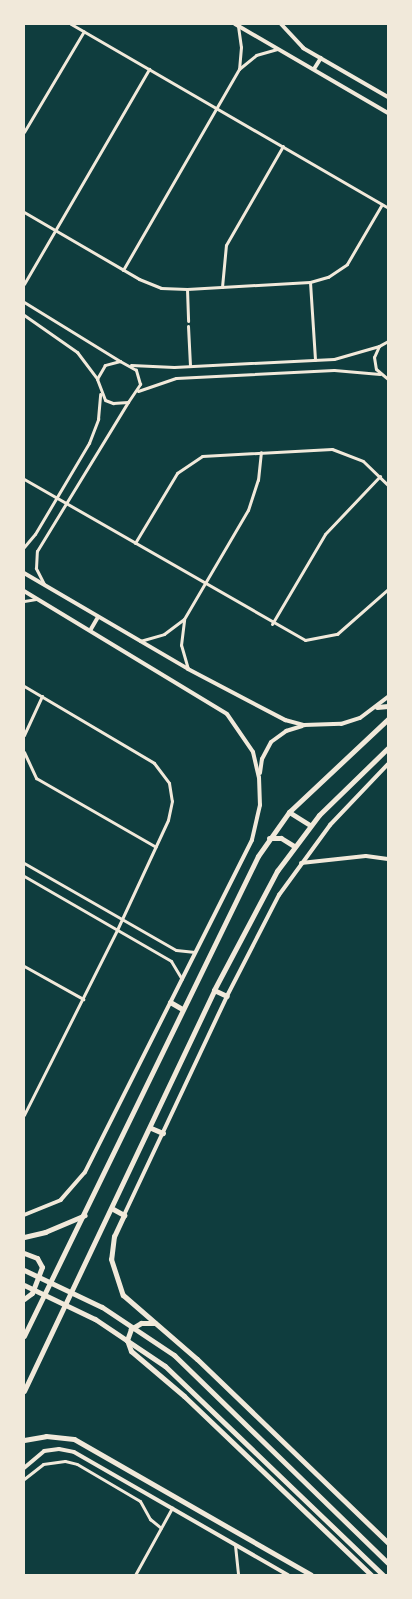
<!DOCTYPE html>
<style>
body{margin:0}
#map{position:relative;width:412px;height:1599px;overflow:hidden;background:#0f3d3e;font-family:Helvetica,sans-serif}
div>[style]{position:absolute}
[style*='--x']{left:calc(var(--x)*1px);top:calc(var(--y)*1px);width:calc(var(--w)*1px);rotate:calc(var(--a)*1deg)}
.minor>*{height:3px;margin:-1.5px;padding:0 1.5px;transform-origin:1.5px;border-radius:1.5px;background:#f1e9da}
.tertiary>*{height:4px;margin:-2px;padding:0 2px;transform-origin:2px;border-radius:2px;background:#f1e9da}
.primary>*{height:5px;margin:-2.5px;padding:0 2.5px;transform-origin:2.5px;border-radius:2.5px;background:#f1e9da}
span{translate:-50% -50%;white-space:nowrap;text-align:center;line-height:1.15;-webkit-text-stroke:3px #f1e9da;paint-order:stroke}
.frame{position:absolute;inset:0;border:25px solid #f1e9da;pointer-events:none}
</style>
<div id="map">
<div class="minor">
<i style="--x:71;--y:24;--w:367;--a:30.1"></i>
<i style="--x:238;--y:26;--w:21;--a:82"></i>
<i style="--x:241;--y:47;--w:22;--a:95"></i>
<i style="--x:24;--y:132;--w:117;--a:-59.3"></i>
<i style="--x:24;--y:212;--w:133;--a:30.2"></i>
<i style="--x:139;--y:279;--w:24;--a:22"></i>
<i style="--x:161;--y:288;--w:26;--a:2"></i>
<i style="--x:187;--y:289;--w:123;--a:-3.3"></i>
<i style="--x:310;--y:282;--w:19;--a:-16"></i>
<i style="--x:328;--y:277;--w:23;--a:-34"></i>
<i style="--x:347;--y:264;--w:69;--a:-59.7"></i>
<i style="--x:123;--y:270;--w:232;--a:-60"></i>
<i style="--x:239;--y:69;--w:22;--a:-39"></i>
<i style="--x:256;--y:55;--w:22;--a:-16"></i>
<i style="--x:310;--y:282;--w:78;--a:86.3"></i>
<i style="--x:24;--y:284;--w:249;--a:-59.8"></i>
<i style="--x:222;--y:287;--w:42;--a:-84.6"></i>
<i style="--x:226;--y:245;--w:114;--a:-60.1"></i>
<i style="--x:187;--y:289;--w:32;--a:88"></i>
<i style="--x:24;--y:302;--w:113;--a:31.6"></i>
<i style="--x:24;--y:315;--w:65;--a:34.9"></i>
<i style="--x:77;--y:352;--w:34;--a:53"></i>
<i style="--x:97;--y:379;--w:22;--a:69"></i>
<i style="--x:105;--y:400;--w:9;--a:21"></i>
<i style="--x:113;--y:403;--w:15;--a:-4"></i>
<i style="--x:128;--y:402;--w:22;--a:-56"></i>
<i style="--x:140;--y:384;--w:15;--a:-106"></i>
<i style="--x:136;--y:370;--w:18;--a:-151"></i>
<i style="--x:120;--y:361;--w:16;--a:165"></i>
<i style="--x:105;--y:365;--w:16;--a:120"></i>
<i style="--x:188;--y:326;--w:40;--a:87.1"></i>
<i style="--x:388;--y:341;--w:10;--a:151"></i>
<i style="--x:379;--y:346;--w:12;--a:114"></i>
<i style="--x:374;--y:357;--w:12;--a:81"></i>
<i style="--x:376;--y:369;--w:16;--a:40"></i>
<i style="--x:131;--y:365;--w:43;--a:2.7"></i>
<i style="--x:174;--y:367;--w:160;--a:-2.9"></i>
<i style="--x:334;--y:359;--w:47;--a:-16.1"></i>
<i style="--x:138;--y:391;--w:40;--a:-18.9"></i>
<i style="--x:176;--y:378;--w:158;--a:-2.9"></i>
<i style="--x:334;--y:370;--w:46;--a:5"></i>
<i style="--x:24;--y:479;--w:324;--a:29.8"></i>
<i style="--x:305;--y:640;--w:33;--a:-11"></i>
<i style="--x:337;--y:634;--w:68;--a:-41.4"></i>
<i style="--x:135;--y:543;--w:82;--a:-59"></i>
<i style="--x:177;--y:473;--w:30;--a:-34"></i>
<i style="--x:202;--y:456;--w:130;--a:-3.1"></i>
<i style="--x:332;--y:449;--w:33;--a:21"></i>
<i style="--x:363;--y:461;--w:35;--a:44"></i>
<i style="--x:24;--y:547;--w:17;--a:-50"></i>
<i style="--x:35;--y:534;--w:106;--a:-59.3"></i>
<i style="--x:89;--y:443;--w:26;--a:-69"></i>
<i style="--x:98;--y:419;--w:25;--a:-85"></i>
<i style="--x:44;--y:584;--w:18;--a:-117"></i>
<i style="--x:36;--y:568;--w:17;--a:-87"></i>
<i style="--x:37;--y:551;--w:175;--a:-58.6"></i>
<i style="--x:24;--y:601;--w:12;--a:-9"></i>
<i style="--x:272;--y:624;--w:104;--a:-59.5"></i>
<i style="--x:325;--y:534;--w:80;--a:-46.5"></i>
<i style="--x:140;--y:641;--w:25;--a:-16"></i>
<i style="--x:164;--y:634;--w:25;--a:-37"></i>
<i style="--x:188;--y:669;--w:25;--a:-106"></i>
<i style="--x:181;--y:645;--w:26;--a:-83"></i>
<i style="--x:184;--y:619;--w:126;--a:-59.6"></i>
<i style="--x:248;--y:510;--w:32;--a:-72"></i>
<i style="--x:258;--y:480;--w:28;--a:-84"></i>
<i style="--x:24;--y:686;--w:151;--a:30.6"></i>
<i style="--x:154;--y:763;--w:25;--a:53"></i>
<i style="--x:169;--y:783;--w:18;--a:81"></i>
<i style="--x:172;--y:801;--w:19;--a:102"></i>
<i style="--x:168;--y:820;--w:121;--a:114.9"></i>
<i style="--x:117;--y:930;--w:207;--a:116.7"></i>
<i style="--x:24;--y:735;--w:43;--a:-65.2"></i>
<i style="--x:24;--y:752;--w:29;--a:65"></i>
<i style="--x:36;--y:778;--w:138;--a:29.9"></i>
<i style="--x:24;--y:863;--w:175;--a:29.8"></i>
<i style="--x:176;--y:950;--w:19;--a:6"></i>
<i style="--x:24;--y:876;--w:170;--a:30"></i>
<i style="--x:171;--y:961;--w:21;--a:59"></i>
<i style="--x:24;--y:966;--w:68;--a:29.2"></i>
<i style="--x:24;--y:1479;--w:24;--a:-38"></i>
<i style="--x:43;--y:1464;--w:22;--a:-8"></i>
<i style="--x:65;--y:1461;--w:12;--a:14"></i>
<i style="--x:77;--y:1464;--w:73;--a:30.4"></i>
<i style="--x:140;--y:1501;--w:21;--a:61"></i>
<i style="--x:150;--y:1519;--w:14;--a:39"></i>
<i style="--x:235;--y:1545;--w:30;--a:84"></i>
<i style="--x:135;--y:1575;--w:77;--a:-61.1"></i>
</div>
<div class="tertiary">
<i style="--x:235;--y:24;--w:177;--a:30.2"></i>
<i style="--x:281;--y:24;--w:33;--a:47"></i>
<i style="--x:303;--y:48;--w:98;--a:30"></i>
<i style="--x:314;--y:69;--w:13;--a:-58"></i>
<i style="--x:24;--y:573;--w:190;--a:30.3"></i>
<i style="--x:188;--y:669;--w:110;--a:27.7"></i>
<i style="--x:285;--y:720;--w:20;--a:15"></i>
<i style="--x:304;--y:725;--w:37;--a:-2"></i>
<i style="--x:341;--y:724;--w:20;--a:-18"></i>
<i style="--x:360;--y:718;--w:35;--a:-37"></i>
<i style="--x:24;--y:591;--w:237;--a:31.2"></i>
<i style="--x:227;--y:714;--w:46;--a:55.6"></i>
<i style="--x:253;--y:752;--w:26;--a:77"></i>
<i style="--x:259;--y:777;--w:28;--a:88"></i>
<i style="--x:260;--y:805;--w:36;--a:103"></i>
<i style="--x:252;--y:840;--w:372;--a:116.7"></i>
<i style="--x:85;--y:1172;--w:37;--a:131"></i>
<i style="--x:61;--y:1200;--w:40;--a:158"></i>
<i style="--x:91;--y:629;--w:14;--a:-60"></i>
<i style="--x:260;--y:773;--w:14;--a:-82"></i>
<i style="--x:262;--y:759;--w:19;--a:-62"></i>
<i style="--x:271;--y:742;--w:19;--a:-36"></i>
<i style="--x:286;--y:731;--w:17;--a:-17"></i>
<i style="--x:301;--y:863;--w:65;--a:-6.1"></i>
<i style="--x:366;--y:856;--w:22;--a:8"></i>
<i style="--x:124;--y:1215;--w:242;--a:-64.8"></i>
<i style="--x:227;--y:996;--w:114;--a:-62.8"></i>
<i style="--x:279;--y:895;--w:87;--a:-53.9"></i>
<i style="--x:330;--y:825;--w:84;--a:-46.4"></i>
<i style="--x:24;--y:1468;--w:26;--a:-40"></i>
<i style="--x:44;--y:1451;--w:15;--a:-8"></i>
<i style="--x:59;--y:1449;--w:15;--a:11"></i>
<i style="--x:74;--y:1452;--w:247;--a:29.9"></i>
</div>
<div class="primary">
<i style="--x:377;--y:707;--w:11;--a:-5"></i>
<i style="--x:289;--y:812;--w:25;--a:32"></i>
<i style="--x:269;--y:838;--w:12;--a:0"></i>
<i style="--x:281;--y:838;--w:15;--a:32"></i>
<i style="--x:214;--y:990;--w:14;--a:25"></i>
<i style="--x:170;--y:1002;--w:14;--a:30"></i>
<i style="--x:151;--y:1128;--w:13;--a:23"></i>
<i style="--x:113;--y:1209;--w:13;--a:29"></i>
<i style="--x:124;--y:1215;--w:23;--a:115"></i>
<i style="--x:114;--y:1236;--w:23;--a:97"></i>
<i style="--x:111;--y:1259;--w:38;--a:72"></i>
<i style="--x:123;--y:1295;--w:98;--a:40.9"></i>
<i style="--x:197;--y:1359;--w:265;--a:43.9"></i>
<i style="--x:24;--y:1237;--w:22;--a:-13"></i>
<i style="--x:45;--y:1232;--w:43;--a:-23"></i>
<i style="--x:24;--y:1253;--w:14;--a:21"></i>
<i style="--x:37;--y:1258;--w:10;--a:61"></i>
<i style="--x:42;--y:1267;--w:28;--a:111"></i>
<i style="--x:32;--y:1293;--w:10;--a:143"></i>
<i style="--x:24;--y:1270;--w:86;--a:25.4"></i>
<i style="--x:102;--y:1307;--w:87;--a:33.7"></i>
<i style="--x:174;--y:1355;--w:298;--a:44.2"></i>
<i style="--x:24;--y:1285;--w:79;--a:25.6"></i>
<i style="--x:95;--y:1319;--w:84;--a:33.9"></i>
<i style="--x:165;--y:1366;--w:302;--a:43.8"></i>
<i style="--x:155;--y:1323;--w:14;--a:180"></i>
<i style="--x:141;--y:1323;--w:12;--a:149"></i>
<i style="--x:131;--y:1329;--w:12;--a:110"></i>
<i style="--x:127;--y:1340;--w:12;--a:70"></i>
<i style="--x:131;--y:1351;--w:70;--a:40.3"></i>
<i style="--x:184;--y:1396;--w:259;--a:43.7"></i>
<i style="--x:24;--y:1336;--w:534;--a:-64.01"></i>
<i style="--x:258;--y:856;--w:54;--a:-54.8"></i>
<i style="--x:289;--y:812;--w:136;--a:-43.2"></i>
<i style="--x:24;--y:1391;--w:444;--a:-64.6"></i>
<i style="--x:214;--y:990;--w:135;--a:-62.1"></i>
<i style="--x:277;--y:871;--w:70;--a:-53.1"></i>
<i style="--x:319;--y:815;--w:96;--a:-44.2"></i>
<i style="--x:24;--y:1440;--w:22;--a:-10"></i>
<i style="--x:46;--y:1436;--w:28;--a:6"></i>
<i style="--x:74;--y:1439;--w:273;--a:29.8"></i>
</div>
<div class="frame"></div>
</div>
